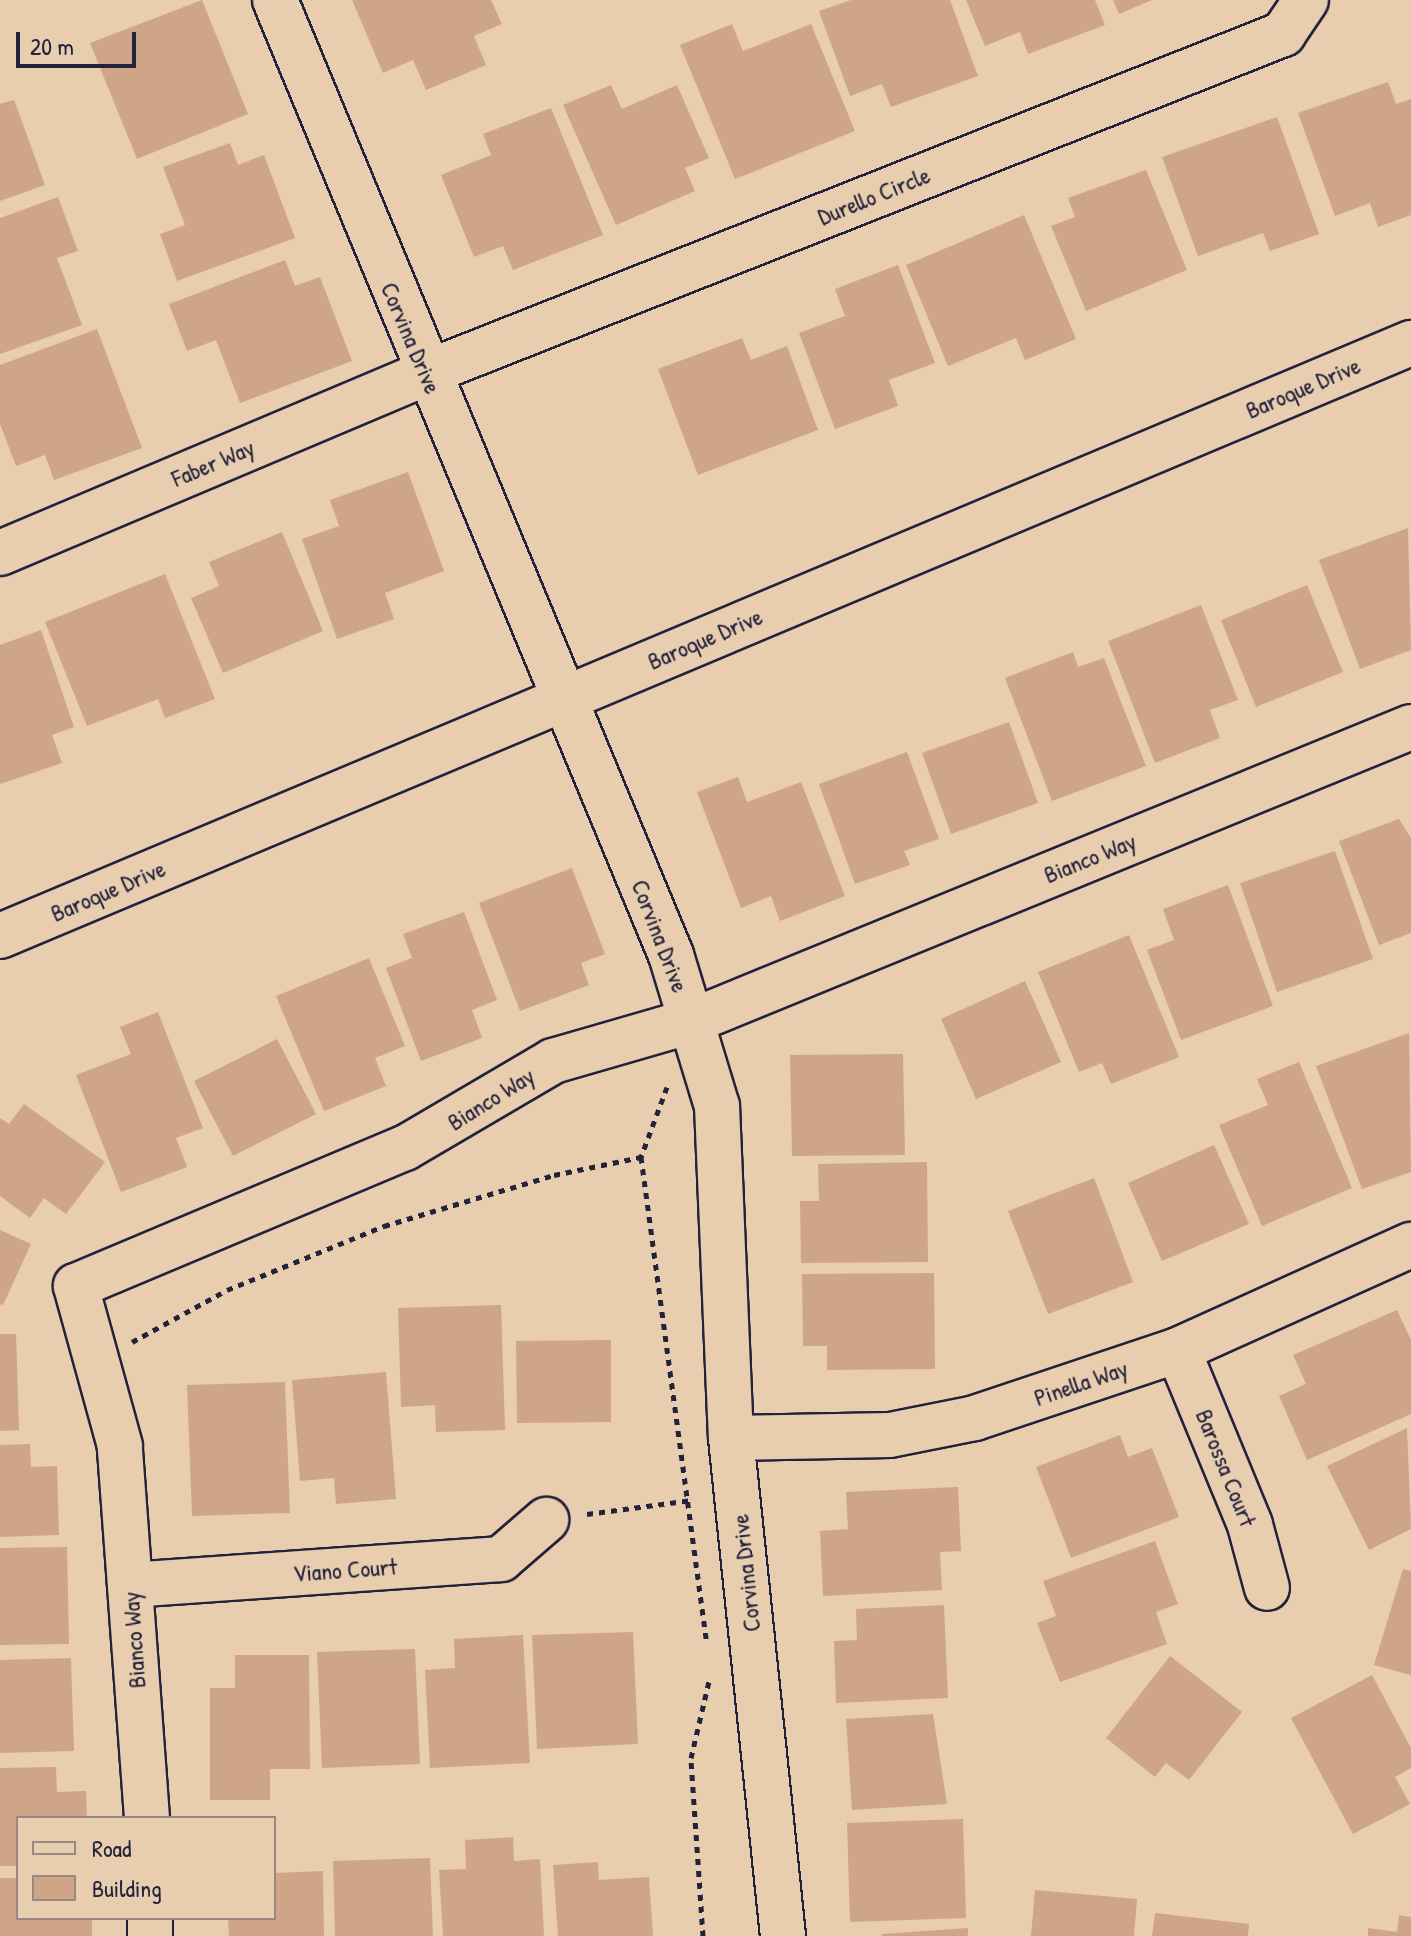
<!DOCTYPE html>
<style>
body{margin:0}
#map{position:relative;width:1411px;height:1936px;overflow:hidden;background:#e8cdaf;font-family:"Patrick Hand",sans-serif}
div>[style]{position:absolute}
[style*='--x']{left:calc(var(--x)*1px);top:calc(var(--y)*1px);width:calc(var(--w)*1px);rotate:calc(var(--a)*1deg)}
.building>*{inset:0;background:#cea687}
.path>*{height:5px;margin-top:-2.5px;transform-origin:0;background:repeating-linear-gradient(90deg,#22223b 0 6px,transparent 0 12px)}
.roads{filter:drop-shadow(2px 0 #22223b) drop-shadow(-2px 0 #22223b) drop-shadow(0 2px #22223b) drop-shadow(0 -2px #22223b)}
.street>*{height:44px;margin:-22px;padding:0 22px;transform-origin:22px;border-radius:22px;background:#e8cdaf}
.secondary>*{height:44px;margin:-22px;padding:0 22px;transform-origin:22px;border-radius:22px;background:#e8cdaf}
span{translate:-50% -50%;white-space:nowrap;text-align:center;line-height:1.15;-webkit-text-stroke:8px #e8cdaf;paint-order:stroke}
.street-label{font-size:24px;color:#22223b}
.legend{position:absolute;left:16px;top:1816px;width:260px;height:104px;box-sizing:border-box;background:#e8cdaf;border:2px solid #998981;margin:0;padding:10px 14px;list-style:none;font-size:24px;color:#22223b}
.legend li{display:flex;align-items:center;gap:16px;height:40px}
.legend b{width:40px;border:2px solid #998981}
.scale{position:absolute;left:16px;top:32px;width:120px;height:36px;box-sizing:border-box;border:4px solid #22223b;border-top:0;padding-left:10px;font-size:24px;line-height:28px;white-space:nowrap;color:#22223b;-webkit-text-stroke:6px #e8cdaf;paint-order:stroke}
</style>
<div id="map">
<div class="building">
<i style="clip-path:polygon(202px 0,248px 114px,137px 159px,90px 43px)"></i>
<i style="clip-path:polygon(352px 0,491px 0,502px 24px,474px 36px,486px 65px,426px 90px,413px 60px,383px 73px)"></i>
<i style="clip-path:polygon(851px 0,950px 0,978px 76px,891px 107px,882px 84px,850px 96px,819px 11px)"></i>
<i style="clip-path:polygon(966px 0,1095px 0,1105px 25px,1028px 54px,1020px 32px,985px 46px)"></i>
<i style="clip-path:polygon(1113px 0,1152px 0,1119px 14px)"></i>
<i style="clip-path:polygon(732px 24px,743px 51px,811px 24px,855px 131px,735px 179px,680px 45px)"></i>
<i style="clip-path:polygon(1388px 82px,1396px 104px,1411px 99px,1411px 215px,1378px 227px,1370px 203px,1335px 216px,1298px 113px)"></i>
<i style="clip-path:polygon(611px 85px,622px 109px,677px 85px,709px 158px,685px 168px,695px 191px,616px 225px,563px 105px)"></i>
<i style="clip-path:polygon(14px 100px,45px 185px,0 201px,0 104px)"></i>
<i style="clip-path:polygon(551px 108px,603px 235px,513px 270px,503px 246px,474px 257px,441px 175px,491px 155px,483px 134px)"></i>
<i style="clip-path:polygon(1277px 117px,1319px 234px,1270px 251px,1263px 233px,1198px 256px,1162px 157px)"></i>
<i style="clip-path:polygon(230px 143px,238px 165px,264px 155px,295px 238px,177px 281px,160px 234px,185px 225px,163px 167px)"></i>
<i style="clip-path:polygon(1146px 170px,1187px 270px,1086px 311px,1051px 226px,1075px 217px,1068px 198px)"></i>
<i style="clip-path:polygon(58px 197px,78px 251px,57px 258px,82px 325px,0 354px,0 218px)"></i>
<i style="clip-path:polygon(1024px 215px,1076px 339px,1025px 360px,1016px 338px,948px 366px,906px 265px)"></i>
<i style="clip-path:polygon(285px 260px,295px 286px,320px 277px,352px 361px,240px 403px,216px 340px,187px 351px,169px 304px)"></i>
<i style="clip-path:polygon(898px 265px,935px 363px,889px 380px,898px 406px,835px 429px,799px 333px,845px 316px,835px 289px)"></i>
<i style="clip-path:polygon(97px 329px,142px 448px,54px 480px,45px 455px,16px 466px,0 424px,0 365px)"></i>
<i style="clip-path:polygon(742px 338px,751px 360px,787px 346px,818px 430px,698px 475px,658px 369px)"></i>
<i style="clip-path:polygon(408px 472px,444px 571px,385px 593px,394px 619px,337px 639px,302px 539px,339px 526px,330px 500px)"></i>
<i style="clip-path:polygon(1408px 528px,1411px 650px,1360px 669px,1319px 560px)"></i>
<i style="clip-path:polygon(282px 532px,323px 631px,223px 673px,191px 598px,219px 586px,209px 562px)"></i>
<i style="clip-path:polygon(165px 574px,215px 699px,165px 718px,158px 699px,87px 726px,45px 622px)"></i>
<i style="clip-path:polygon(1307px 585px,1343px 672px,1256px 707px,1221px 620px)"></i>
<i style="clip-path:polygon(1201px 605px,1238px 700px,1210px 710px,1220px 738px,1155px 763px,1108px 641px)"></i>
<i style="clip-path:polygon(41px 630px,74px 727px,52px 735px,62px 763px,0 784px,0 645px)"></i>
<i style="clip-path:polygon(1073px 652px,1078px 667px,1104px 658px,1146px 766px,1052px 801px,1005px 678px)"></i>
<i style="clip-path:polygon(1009px 722px,1038px 803px,951px 834px,922px 753px)"></i>
<i style="clip-path:polygon(907px 752px,939px 839px,904px 851px,910px 865px,855px 884px,819px 784px)"></i>
<i style="clip-path:polygon(738px 777px,747px 802px,801px 782px,845px 896px,780px 921px,771px 896px,741px 908px,697px 792px)"></i>
<i style="clip-path:polygon(1399px 819px,1411px 838px,1411px 933px,1379px 945px,1339px 841px)"></i>
<i style="clip-path:polygon(1335px 851px,1373px 959px,1277px 992px,1240px 883px)"></i>
<i style="clip-path:polygon(572px 868px,605px 954px,581px 963px,589px 985px,520px 1011px,479px 903px)"></i>
<i style="clip-path:polygon(1228px 885px,1273px 1006px,1181px 1040px,1147px 950px,1174px 940px,1163px 909px)"></i>
<i style="clip-path:polygon(464px 912px,497px 1000px,472px 1010px,482px 1038px,421px 1061px,386px 968px,412px 958px,403px 934px)"></i>
<i style="clip-path:polygon(1129px 935px,1179px 1057px,1111px 1084px,1102px 1063px,1079px 1072px,1038px 972px)"></i>
<i style="clip-path:polygon(369px 958px,405px 1046px,375px 1058px,386px 1086px,324px 1111px,276px 996px)"></i>
<i style="clip-path:polygon(1025px 981px,1061px 1062px,976px 1099px,941px 1019px)"></i>
<i style="clip-path:polygon(158px 1012px,203px 1128px,176px 1138px,187px 1167px,121px 1192px,76px 1075px,131px 1054px,120px 1027px)"></i>
<i style="clip-path:polygon(1409px 1033px,1411px 1172px,1362px 1189px,1316px 1066px)"></i>
<i style="clip-path:polygon(277px 1039px,316px 1114px,233px 1156px,194px 1081px)"></i>
<i style="clip-path:polygon(903px 1054px,905px 1155px,792px 1156px,790px 1055px)"></i>
<i style="clip-path:polygon(1299px 1062px,1352px 1188px,1262px 1226px,1219px 1125px,1268px 1105px,1257px 1079px)"></i>
<i style="clip-path:polygon(24px 1104px,105px 1162px,66px 1214px,44px 1198px,30px 1218px,0 1196px,0 1118px,9px 1124px)"></i>
<i style="clip-path:polygon(1214px 1145px,1249px 1224px,1162px 1261px,1128px 1183px)"></i>
<i style="clip-path:polygon(927px 1162px,928px 1262px,801px 1263px,800px 1201px,819px 1201px,818px 1164px)"></i>
<i style="clip-path:polygon(1094px 1178px,1133px 1282px,1048px 1314px,1008px 1211px)"></i>
<i style="clip-path:polygon(0 1230px,31px 1244px,3px 1305px,0 1304px)"></i>
<i style="clip-path:polygon(934px 1273px,935px 1369px,827px 1370px,827px 1346px,803px 1346px,802px 1274px)"></i>
<i style="clip-path:polygon(501px 1305px,505px 1430px,436px 1432px,435px 1405px,401px 1407px,398px 1308px)"></i>
<i style="clip-path:polygon(1397px 1310px,1411px 1340px,1411px 1414px,1307px 1460px,1279px 1396px,1306px 1384px,1293px 1355px)"></i>
<i style="clip-path:polygon(0 1334px,16px 1334px,19px 1430px,0 1431px)"></i>
<i style="clip-path:polygon(611px 1340px,611px 1422px,517px 1423px,516px 1341px)"></i>
<i style="clip-path:polygon(386px 1372px,396px 1499px,336px 1504px,334px 1478px,300px 1481px,292px 1380px)"></i>
<i style="clip-path:polygon(285px 1382px,290px 1513px,192px 1516px,187px 1385px)"></i>
<i style="clip-path:polygon(1407px 1428px,1411px 1529px,1369px 1550px,1327px 1466px)"></i>
<i style="clip-path:polygon(1120px 1435px,1128px 1457px,1152px 1448px,1179px 1517px,1071px 1558px,1036px 1467px)"></i>
<i style="clip-path:polygon(30px 1444px,31px 1467px,57px 1466px,59px 1535px,0 1537px,0 1445px)"></i>
<i style="clip-path:polygon(958px 1487px,961px 1551px,940px 1552px,942px 1590px,823px 1596px,820px 1531px,848px 1529px,846px 1492px)"></i>
<i style="clip-path:polygon(1155px 1541px,1178px 1604px,1156px 1612px,1167px 1644px,1060px 1682px,1037px 1623px,1056px 1616px,1043px 1581px)"></i>
<i style="clip-path:polygon(67px 1547px,69px 1644px,0 1645px,0 1548px)"></i>
<i style="clip-path:polygon(1403px 1569px,1411px 1571px,1411px 1675px,1374px 1665px)"></i>
<i style="clip-path:polygon(944px 1605px,948px 1698px,836px 1703px,834px 1641px,857px 1640px,856px 1609px)"></i>
<i style="clip-path:polygon(633px 1632px,638px 1744px,537px 1749px,532px 1635px)"></i>
<i style="clip-path:polygon(523px 1635px,530px 1763px,430px 1768px,425px 1670px,455px 1668px,454px 1639px)"></i>
<i style="clip-path:polygon(415px 1649px,420px 1764px,322px 1768px,317px 1652px)"></i>
<i style="clip-path:polygon(235px 1655px,309px 1655px,310px 1769px,270px 1769px,270px 1800px,210px 1800px,210px 1688px,235px 1688px)"></i>
<i style="clip-path:polygon(1170px 1656px,1242px 1712px,1189px 1780px,1166px 1763px,1155px 1777px,1106px 1738px)"></i>
<i style="clip-path:polygon(71px 1658px,74px 1751px,0 1753px,0 1660px)"></i>
<i style="clip-path:polygon(1372px 1675px,1411px 1748px,1411px 1768px,1395px 1777px,1410px 1804px,1353px 1834px,1291px 1718px)"></i>
<i style="clip-path:polygon(933px 1714px,947px 1804px,852px 1810px,846px 1719px)"></i>
<i style="clip-path:polygon(56px 1767px,57px 1792px,86px 1791px,87px 1818px,18px 1818px,18px 1866px,0 1866px,0 1768px)"></i>
<i style="clip-path:polygon(963px 1819px,966px 1918px,850px 1922px,847px 1823px)"></i>
<i style="clip-path:polygon(513px 1837px,514px 1861px,540px 1859px,544px 1936px,443px 1936px,439px 1870px,466px 1869px,465px 1840px)"></i>
<i style="clip-path:polygon(430px 1858px,433px 1936px,335px 1936px,333px 1861px)"></i>
<i style="clip-path:polygon(598px 1862px,599px 1880px,649px 1877px,653px 1936px,558px 1936px,553px 1865px)"></i>
<i style="clip-path:polygon(323px 1871px,324px 1936px,229px 1936px,228px 1918px,274px 1918px,274px 1873px)"></i>
<i style="clip-path:polygon(0 1878px,18px 1878px,18px 1918px,92px 1918px,92px 1936px,0 1936px)"></i>
<i style="clip-path:polygon(1035px 1890px,1137px 1899px,1134px 1936px,1031px 1936px)"></i>
<i style="clip-path:polygon(1155px 1913px,1249px 1924px,1248px 1936px,1152px 1936px)"></i>
<i style="clip-path:polygon(1399px 1915px,1411px 1917px,1411px 1936px,1368px 1936px,1368px 1928px,1397px 1932px)"></i>
<i style="clip-path:polygon(968px 1928px,968px 1936px,882px 1936px,882px 1934px)"></i>
</div>
<div class="path">
<i style="--x:667;--y:1087;--w:75;--a:110.4"></i>
<i style="--x:641;--y:1157;--w:486;--a:82.3"></i>
<i style="--x:132;--y:1342;--w:108;--a:-28.7"></i>
<i style="--x:227;--y:1290;--w:170;--a:-22.2"></i>
<i style="--x:384;--y:1226;--w:177;--a:-16.7"></i>
<i style="--x:554;--y:1175;--w:89;--a:-11.7"></i>
<i style="--x:587;--y:1514;--w:106;--a:-7.6"></i>
<i style="--x:703;--y:1936;--w:178;--a:-93.9"></i>
<i style="--x:691;--y:1758;--w:83;--a:-76.8"></i>
</div>
<div class="roads">
<div class="street">
<i style="--x:275;--y:0;--w:1034;--a:67.48"></i>
<i style="--x:671;--y:955;--w:158;--a:73.1"></i>
<i style="--x:717;--y:1106;--w:332;--a:87.6"></i>
<i style="--x:731;--y:1438;--w:501;--a:84.04"></i>
<i style="--x:0;--y:553;--w:462;--a:-22.9"></i>
<i style="--x:426;--y:373;--w:922;--a:-21.58"></i>
<i style="--x:1283;--y:34;--w:41;--a:-55.9"></i>
<i style="--x:1178;--y:1350;--w:189;--a:67.6"></i>
<i style="--x:1250;--y:1525;--w:65;--a:74.9"></i>
<i style="--x:731;--y:1438;--w:159;--a:-1.1"></i>
<i style="--x:890;--y:1435;--w:87;--a:-11.3"></i>
<i style="--x:975;--y:1418;--w:214;--a:-18.5"></i>
<i style="--x:1178;--y:1350;--w:256;--a:-24.3"></i>
<i style="--x:130;--y:1585;--w:372;--a:-4"></i>
<i style="--x:501;--y:1559;--w:60;--a:-40.9"></i>
<i style="--x:147;--y:1818;--w:373;--a:-94.2"></i>
<i style="--x:120;--y:1446;--w:166;--a:-105.4"></i>
<i style="--x:76;--y:1286;--w:357;--a:-22.8"></i>
<i style="--x:405;--y:1148;--w:172;--a:-30.4"></i>
<i style="--x:553;--y:1061;--w:145;--a:-16.1"></i>
<i style="--x:692;--y:1021;--w:777;--a:-22.24"></i>
<i style="--x:150;--y:1936;--w:18;--a:-90"></i>
</div>
<div class="secondary">
<i style="--x:0;--y:936;--w:1531;--a:-22.8"></i>
</div>
</div>
<div class="street-label">
<span style="left:874px;top:196px;rotate:-22deg">Durello Circle</span>
<span style="left:411px;top:338px;rotate:67deg">Corvina Drive</span>
<span style="left:1303px;top:388px;rotate:-23deg">Baroque Drive</span>
<span style="left:213px;top:463px;rotate:-23deg">Faber Way</span>
<span style="left:705px;top:639px;rotate:-23deg">Baroque Drive</span>
<span style="left:1090px;top:858px;rotate:-22deg">Bianco Way</span>
<span style="left:108px;top:891px;rotate:-23deg">Baroque Drive</span>
<span style="left:660px;top:936px;rotate:69deg">Corvina Drive</span>
<span style="left:491px;top:1099px;rotate:-32deg">Bianco Way</span>
<span style="left:1081px;top:1383px;rotate:-19deg">Pinella Way</span>
<span style="left:1226px;top:1468px;rotate:68deg">Barossa Court</span>
<span style="left:345px;top:1570px;rotate:-4deg">Viano Court</span>
<span style="left:746px;top:1573px;rotate:-96deg">Corvina Drive</span>
<span style="left:134px;top:1640px;rotate:-94deg">Bianco Way</span>
</div>
<ul class="legend">
<li><b style="height:10px;background:#e8cdaf"></b>Road</li>
<li><b style="height:22px;background:#cea687"></b>Building</li>
</ul>
<div class="scale">20 m</div>
</div>
